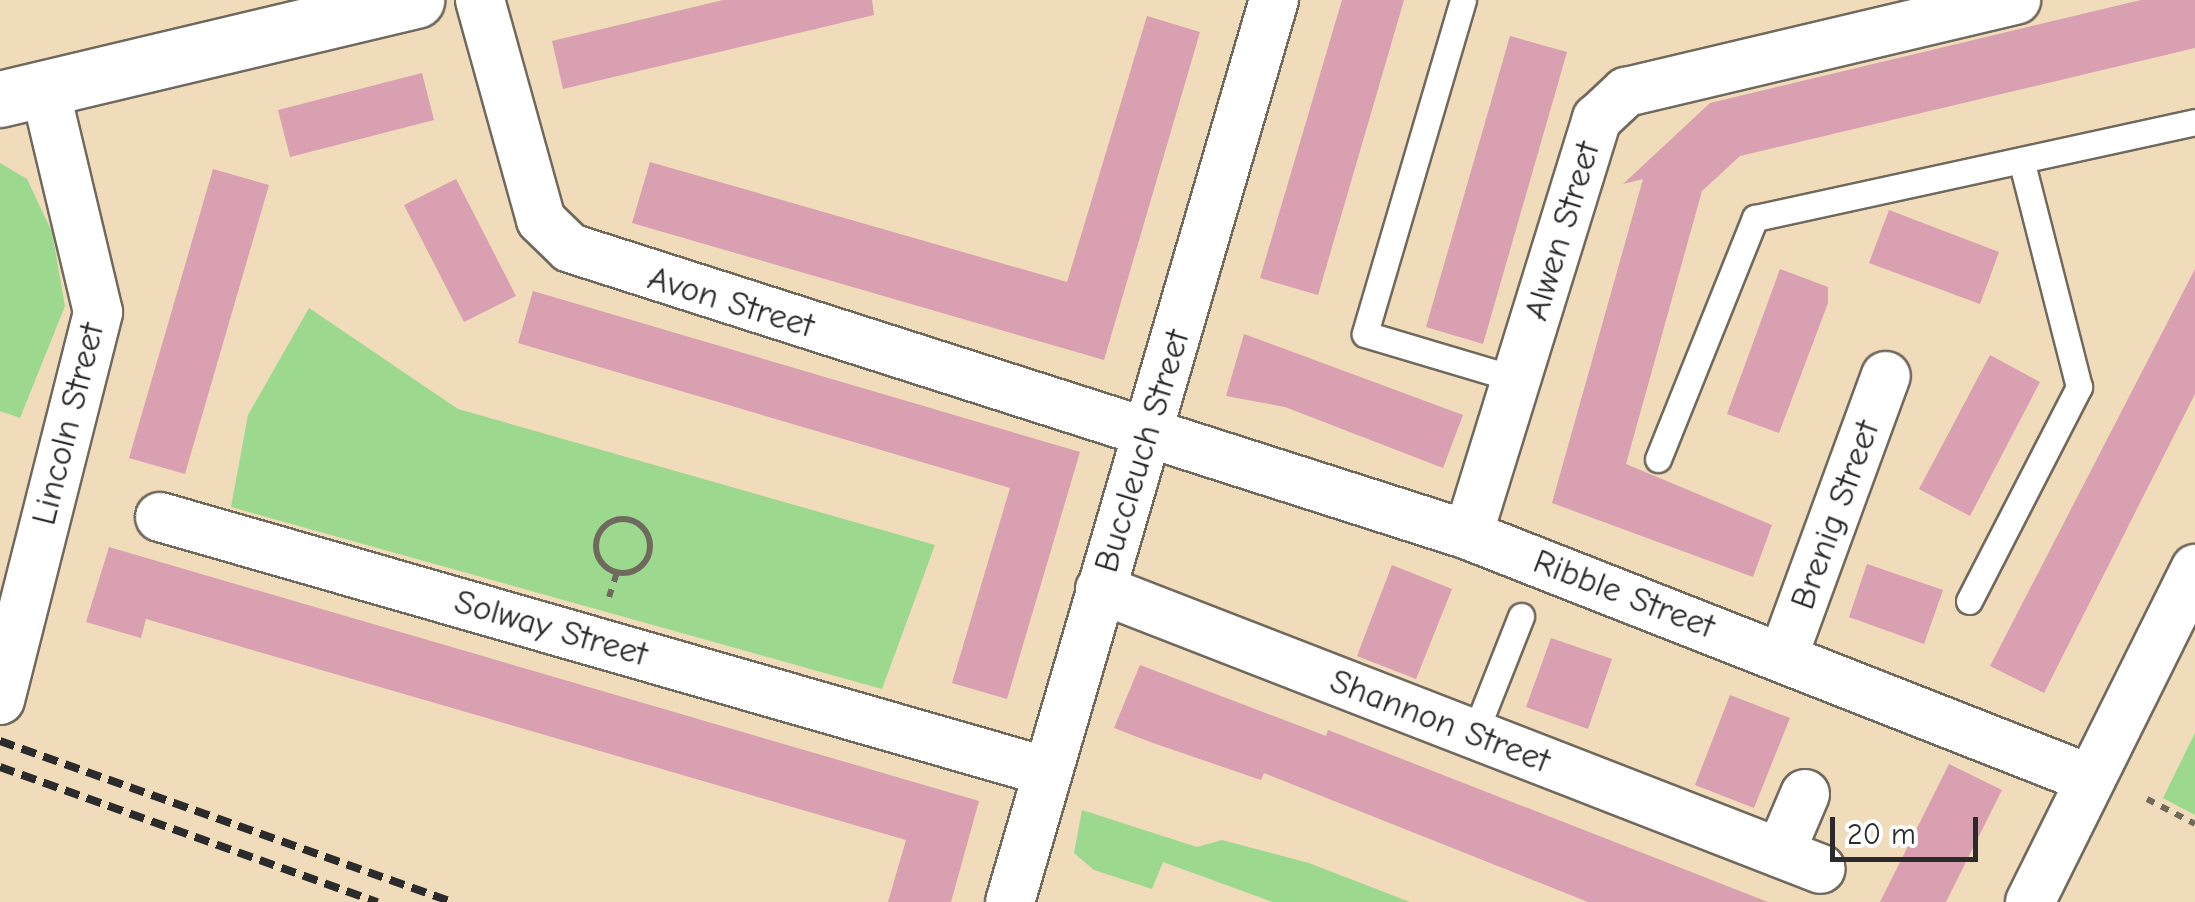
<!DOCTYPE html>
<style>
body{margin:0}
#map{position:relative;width:2195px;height:902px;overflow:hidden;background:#f0dbba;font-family:"Comic Neue",sans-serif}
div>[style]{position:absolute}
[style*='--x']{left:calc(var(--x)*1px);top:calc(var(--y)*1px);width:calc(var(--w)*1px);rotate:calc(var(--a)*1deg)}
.green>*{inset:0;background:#9cd98e}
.building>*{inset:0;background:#d8a0b0}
.path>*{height:6px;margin-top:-3px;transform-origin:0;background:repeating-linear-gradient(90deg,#70695d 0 8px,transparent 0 16px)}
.path>.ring{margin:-3px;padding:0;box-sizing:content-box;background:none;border:6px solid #70695d;border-radius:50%}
.roads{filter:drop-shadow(2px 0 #70695d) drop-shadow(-2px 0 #70695d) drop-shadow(0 2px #70695d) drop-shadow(0 -2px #70695d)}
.service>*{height:25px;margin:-12.5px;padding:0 12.5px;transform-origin:12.5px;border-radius:12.5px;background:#fff}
.minor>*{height:48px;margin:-24px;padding:0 24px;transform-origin:24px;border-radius:24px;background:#fff}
.tertiary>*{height:55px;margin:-27.5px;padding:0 27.5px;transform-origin:27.5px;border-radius:27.5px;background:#fff}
.rail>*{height:8px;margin-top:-4px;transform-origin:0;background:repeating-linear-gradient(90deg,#2b2b2b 0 15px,transparent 0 23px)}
span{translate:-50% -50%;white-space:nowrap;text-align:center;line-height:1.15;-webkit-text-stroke:8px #fff;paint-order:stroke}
.street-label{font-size:35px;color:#2b2b2b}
.scale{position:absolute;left:1830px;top:817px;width:148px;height:45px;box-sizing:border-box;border:5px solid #2b2b2b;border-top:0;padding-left:12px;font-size:30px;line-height:35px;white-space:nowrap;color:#2b2b2b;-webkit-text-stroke:8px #fff;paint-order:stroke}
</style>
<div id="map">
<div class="green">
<i style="clip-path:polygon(0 163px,27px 179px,52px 232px,65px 306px,20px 418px,0 411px)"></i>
<i style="clip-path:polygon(309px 308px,458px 409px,935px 545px,882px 689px,231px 507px,248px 415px)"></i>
<i style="clip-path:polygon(2195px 733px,2195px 815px,2163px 798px)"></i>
<i style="clip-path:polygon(1082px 810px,1197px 847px,1222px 840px,1309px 863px,1410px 902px,1273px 902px,1163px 862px,1152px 889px,1094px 870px,1074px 853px)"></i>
</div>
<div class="building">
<i style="clip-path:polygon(723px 0,872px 0,874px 15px,563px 89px,552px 41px)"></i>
<i style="clip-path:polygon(1342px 0,1404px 0,1318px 295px,1260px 278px)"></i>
<i style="clip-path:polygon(2141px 0,2195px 0,2195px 48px,1740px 156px,1702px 191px,1626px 464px,1772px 525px,1753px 577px,1552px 503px,1643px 179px,1623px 184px,1710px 103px)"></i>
<i style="clip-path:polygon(1147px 16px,1200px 32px,1104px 360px,632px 223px,650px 162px,1067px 282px)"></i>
<i style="clip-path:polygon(1510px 36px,1567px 52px,1483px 344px,1426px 327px)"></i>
<i style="clip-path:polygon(422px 73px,434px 120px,290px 157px,278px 110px)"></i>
<i style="clip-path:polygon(213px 169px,269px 185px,185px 474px,129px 458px)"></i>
<i style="clip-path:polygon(456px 179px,516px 296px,464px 322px,404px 205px)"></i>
<i style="clip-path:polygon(1889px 210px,1999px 252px,1980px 304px,1869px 263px)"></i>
<i style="clip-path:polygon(1780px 269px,1828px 287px,1828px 303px,1779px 433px,1727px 414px)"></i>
<i style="clip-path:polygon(2195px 269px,2195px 394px,2044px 693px,1990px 666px)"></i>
<i style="clip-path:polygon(533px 291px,1080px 452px,1007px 699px,952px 683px,1010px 488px,518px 343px)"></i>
<i style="clip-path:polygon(1244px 334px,1463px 415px,1443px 468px,1285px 407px,1226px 396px)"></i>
<i style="clip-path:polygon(1990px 355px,2040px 382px,1970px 516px,1919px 489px)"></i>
<i style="clip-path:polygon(109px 547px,979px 801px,951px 902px,888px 902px,906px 840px,146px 619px,141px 638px,86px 622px)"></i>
<i style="clip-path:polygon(1867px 564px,1943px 590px,1924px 644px,1849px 617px)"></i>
<i style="clip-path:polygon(1392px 565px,1452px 589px,1416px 679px,1357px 656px)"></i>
<i style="clip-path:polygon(1551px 638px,1612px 659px,1588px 729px,1526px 707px)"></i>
<i style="clip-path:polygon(1140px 665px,1326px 736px,1328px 730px,1768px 902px,1588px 902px,1264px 773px,1261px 780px,1153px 743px,1114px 728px)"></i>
<i style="clip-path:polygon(1730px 695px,1790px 718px,1754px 808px,1695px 785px)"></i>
<i style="clip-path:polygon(1949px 764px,2002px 790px,1946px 902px,1880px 902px)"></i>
</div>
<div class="path">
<i class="ring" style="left:596px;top:519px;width:48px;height:48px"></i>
<i style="--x:609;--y:597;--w:29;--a:-72"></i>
<i style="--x:2147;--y:799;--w:54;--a:27.5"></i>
</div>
<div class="roads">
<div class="service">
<i style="--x:1463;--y:0;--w:348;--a:106.4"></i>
<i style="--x:1365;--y:334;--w:158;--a:16.6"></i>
<i style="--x:1658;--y:459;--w:260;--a:-68.1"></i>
<i style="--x:1755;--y:218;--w:450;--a:-12.3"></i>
<i style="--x:1969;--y:601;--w:241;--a:-62.8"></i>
<i style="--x:2079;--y:387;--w:234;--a:-104.3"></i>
<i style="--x:1474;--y:735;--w:128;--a:-68.4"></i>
</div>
<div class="minor">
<i style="--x:480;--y:0;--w:228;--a:74.5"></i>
<i style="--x:541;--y:220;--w:40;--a:44"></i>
<i style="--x:570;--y:248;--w:943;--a:17.72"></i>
<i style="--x:1468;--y:535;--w:668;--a:21.42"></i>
<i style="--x:160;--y:517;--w:924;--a:16.02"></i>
<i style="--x:1468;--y:535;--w:436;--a:-72.8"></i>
<i style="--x:1597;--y:119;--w:40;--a:-43"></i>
<i style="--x:1626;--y:92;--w:401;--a:-13.3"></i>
<i style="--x:1100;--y:589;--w:773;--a:21.22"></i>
<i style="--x:1784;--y:654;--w:296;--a:-69.9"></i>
<i style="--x:0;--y:700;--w:400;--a:-75.8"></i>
<i style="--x:98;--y:312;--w:229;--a:-103.4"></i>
<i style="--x:1780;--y:853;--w:64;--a:-67"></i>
<i style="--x:1010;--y:902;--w:940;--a:-73.69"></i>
<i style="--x:2030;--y:902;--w:372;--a:-63.6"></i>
</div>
<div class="tertiary">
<i style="--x:0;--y:99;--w:428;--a:-13.4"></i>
</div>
</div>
<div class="rail">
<i style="--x:0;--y:741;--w:480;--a:19.6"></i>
<i style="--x:0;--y:767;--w:401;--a:19.7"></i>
</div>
<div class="street-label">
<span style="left:1562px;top:231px;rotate:-73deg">Alwen Street</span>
<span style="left:731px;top:302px;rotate:17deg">Avon Street</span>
<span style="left:68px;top:424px;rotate:-76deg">Lincoln Street</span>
<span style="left:1142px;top:451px;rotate:-73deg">Buccleuch Street</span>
<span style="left:1835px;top:515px;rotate:-70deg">Brenig Street</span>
<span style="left:1624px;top:594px;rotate:21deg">Ribble Street</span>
<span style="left:551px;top:628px;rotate:16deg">Solway Street</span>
<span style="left:1440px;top:721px;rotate:21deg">Shannon Street</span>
</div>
<div class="scale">20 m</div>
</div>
